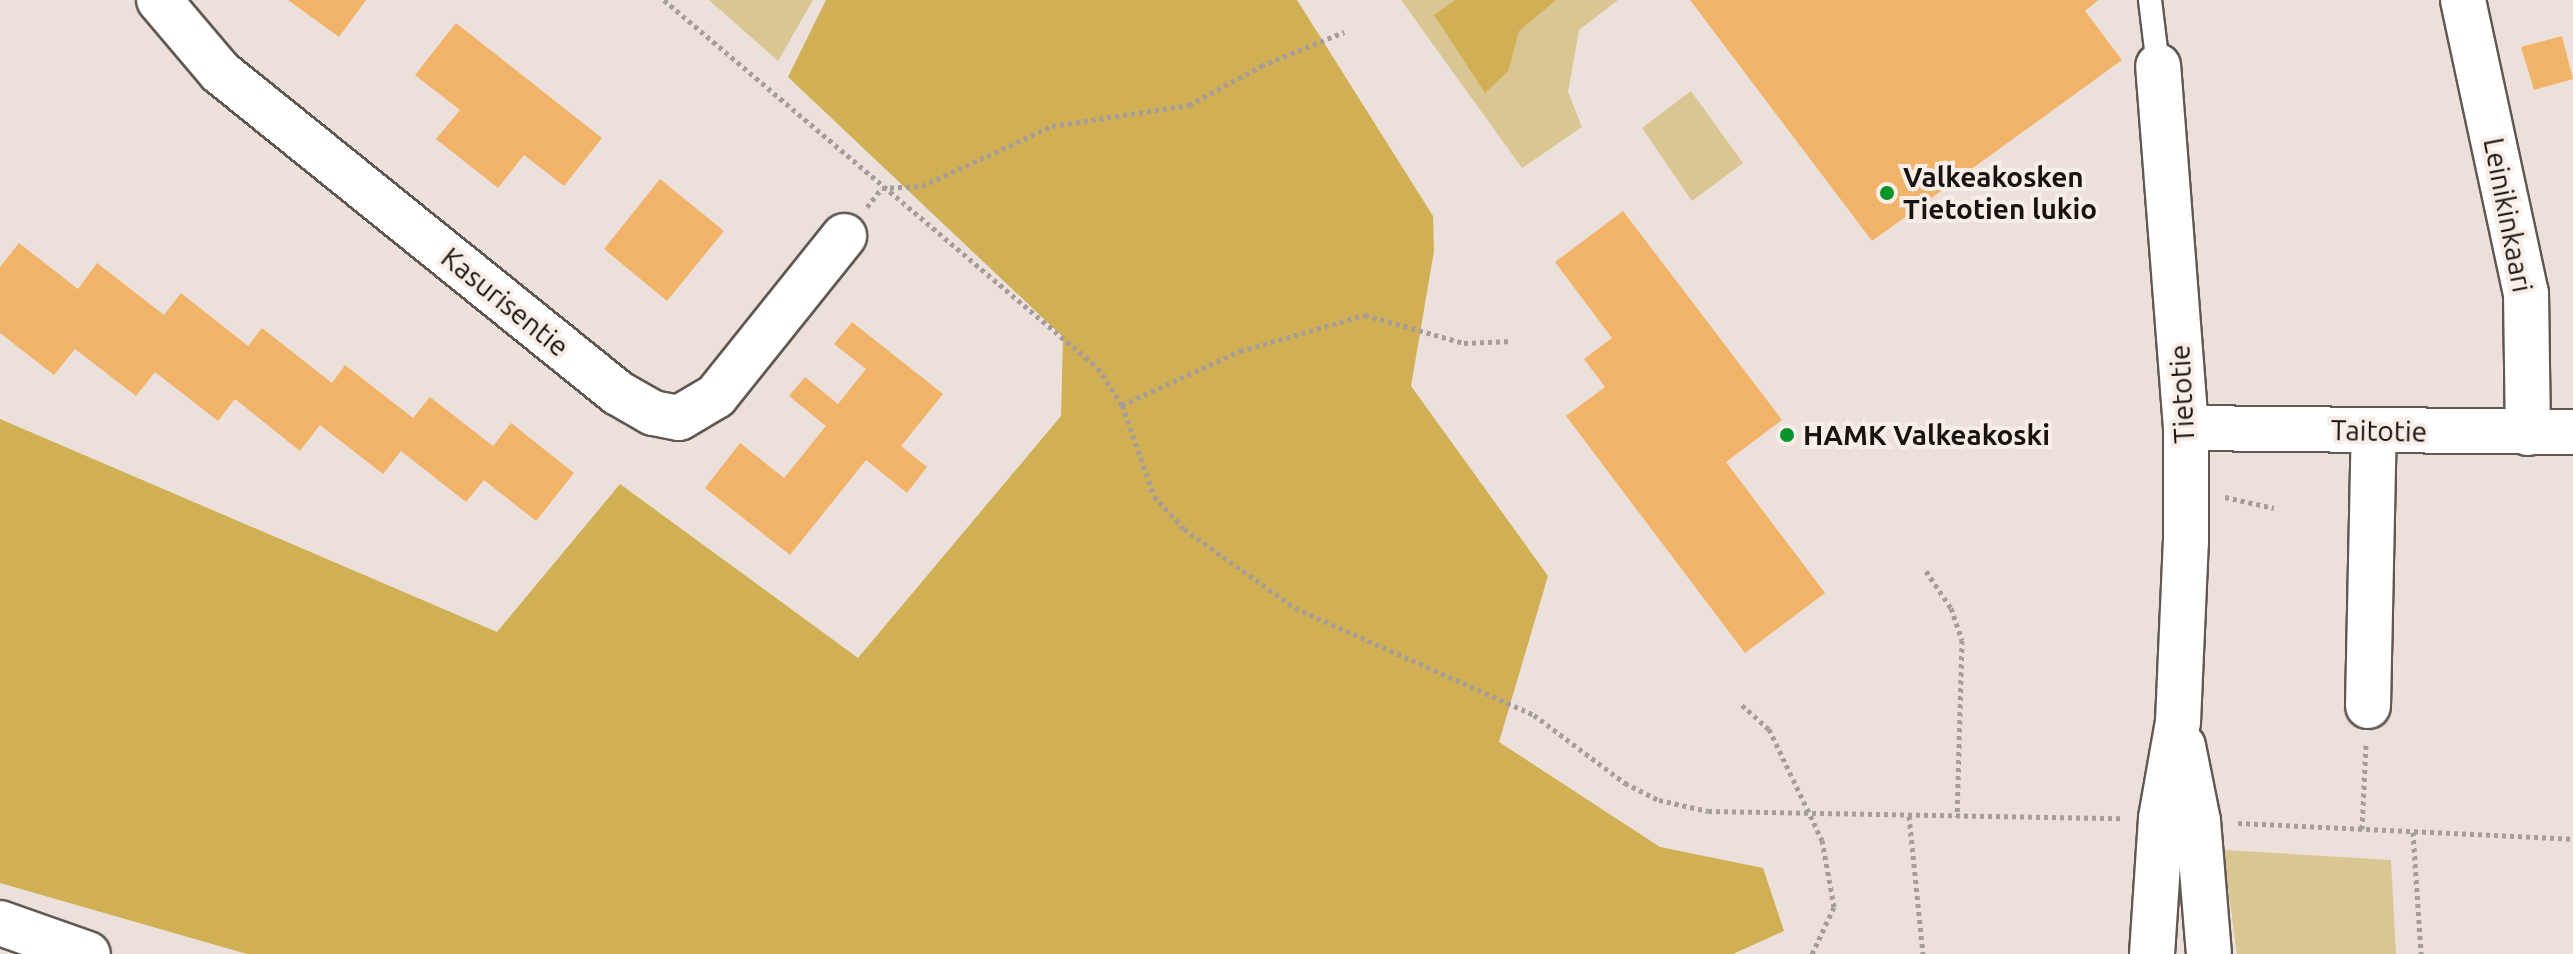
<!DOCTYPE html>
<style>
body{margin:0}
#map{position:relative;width:2573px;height:954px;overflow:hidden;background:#ece0da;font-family:Ubuntu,sans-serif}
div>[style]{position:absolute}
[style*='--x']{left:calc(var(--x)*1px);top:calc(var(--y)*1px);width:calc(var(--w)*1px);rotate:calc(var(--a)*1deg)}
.green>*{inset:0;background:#dac693}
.forest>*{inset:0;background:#d1af54}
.building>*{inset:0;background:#f1b369}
.path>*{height:5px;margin-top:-2.5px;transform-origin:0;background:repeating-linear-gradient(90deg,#a69d98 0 4px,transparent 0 8px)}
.roads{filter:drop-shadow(2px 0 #615852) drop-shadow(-2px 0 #615852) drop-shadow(0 2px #615852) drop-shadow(0 -2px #615852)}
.lane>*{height:22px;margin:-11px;padding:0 11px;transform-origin:11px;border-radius:11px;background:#fff}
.street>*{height:44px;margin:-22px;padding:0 22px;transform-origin:22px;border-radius:22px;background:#fff}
.secondary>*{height:44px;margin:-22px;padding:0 22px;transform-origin:22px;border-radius:22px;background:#fff}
.dots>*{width:22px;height:22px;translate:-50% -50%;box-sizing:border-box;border:4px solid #f9ede7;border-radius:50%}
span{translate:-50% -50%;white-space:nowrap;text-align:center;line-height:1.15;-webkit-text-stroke:8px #f9ede7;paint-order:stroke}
.poi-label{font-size:28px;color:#171311;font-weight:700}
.left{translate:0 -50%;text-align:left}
.street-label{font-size:28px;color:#171311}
</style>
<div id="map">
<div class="green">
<i style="clip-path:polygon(709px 0,813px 0,778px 61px)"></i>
<i style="clip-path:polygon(1401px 0,1618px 0,1579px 30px,1568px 92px,1582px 127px,1522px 168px)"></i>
<i style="clip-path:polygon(1691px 91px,1743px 163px,1692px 201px,1642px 128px)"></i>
<i style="clip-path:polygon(2223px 850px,2391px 860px,2396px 954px,2237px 954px)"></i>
</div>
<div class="forest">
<i style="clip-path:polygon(826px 0,1297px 0,1433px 216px,1434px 251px,1411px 386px,1548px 576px,1499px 742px,1660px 847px,1763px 868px,1784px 931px,1733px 954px,247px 954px,0 883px,0 419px,497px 632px,620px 484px,858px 658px,1061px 416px,1063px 337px,788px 77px)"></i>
<i style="clip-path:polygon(1455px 0,1556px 0,1519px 31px,1508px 71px,1485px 93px,1434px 15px)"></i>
</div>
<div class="building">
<i style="clip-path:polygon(288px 0,366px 0,339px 37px)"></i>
<i style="clip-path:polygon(1690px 0,2098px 0,2085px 11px,2122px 60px,1872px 241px)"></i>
<i style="clip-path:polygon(456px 23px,602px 138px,564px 186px,524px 155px,498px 188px,436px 139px,460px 110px,415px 75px)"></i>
<i style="clip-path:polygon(2562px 36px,2573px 79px,2534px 90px,2521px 47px)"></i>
<i style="clip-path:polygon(660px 179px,724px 231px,667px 301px,604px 249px)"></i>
<i style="clip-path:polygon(1623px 211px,1782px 420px,1726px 462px,1825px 593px,1745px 653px,1566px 416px,1605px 387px,1584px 359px,1612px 338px,1555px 262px)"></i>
<i style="clip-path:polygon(19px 243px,78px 289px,97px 263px,164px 315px,181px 293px,248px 346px,262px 328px,332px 383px,345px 365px,413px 418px,430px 397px,493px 446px,511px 423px,574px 473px,536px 521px,484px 480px,466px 502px,401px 451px,383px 474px,320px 425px,300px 451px,235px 399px,218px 421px,155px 372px,136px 396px,75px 349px,54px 375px,0 333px,0 267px)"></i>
<i style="clip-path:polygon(852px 322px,943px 394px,901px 446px,927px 467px,907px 493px,866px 460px,790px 555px,705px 488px,740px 443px,784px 478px,826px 426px,789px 396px,805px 377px,838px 404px,866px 369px,834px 344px)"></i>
</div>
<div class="path">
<i style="--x:664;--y:0;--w:569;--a:40.3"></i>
<i style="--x:1098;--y:368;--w:44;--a:57"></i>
<i style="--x:1122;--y:405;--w:96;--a:70.6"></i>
<i style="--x:1154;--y:496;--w:45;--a:47.7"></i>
<i style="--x:1184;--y:529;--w:136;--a:35.4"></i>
<i style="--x:1295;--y:608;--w:262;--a:24.1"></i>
<i style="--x:1534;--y:715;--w:114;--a:36.8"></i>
<i style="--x:1625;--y:783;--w:38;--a:27"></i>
<i style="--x:1659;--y:800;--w:50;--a:12.7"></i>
<i style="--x:1708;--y:811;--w:413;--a:1"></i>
<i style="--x:867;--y:207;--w:24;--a:-52"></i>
<i style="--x:882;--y:188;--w:40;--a:-2.9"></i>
<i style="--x:922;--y:186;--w:143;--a:-24.8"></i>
<i style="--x:1052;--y:126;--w:139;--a:-8.7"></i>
<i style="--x:1189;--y:105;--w:82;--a:-28.4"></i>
<i style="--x:1261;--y:66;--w:90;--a:-22.3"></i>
<i style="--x:1122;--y:405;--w:130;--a:-24.6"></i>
<i style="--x:1240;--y:351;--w:130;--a:-16.1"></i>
<i style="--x:1365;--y:315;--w:103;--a:15.8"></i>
<i style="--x:1464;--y:343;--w:48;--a:-2.4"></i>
<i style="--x:2225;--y:497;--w:50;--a:12.7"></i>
<i style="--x:1926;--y:571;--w:45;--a:56"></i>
<i style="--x:1951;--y:608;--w:34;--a:71"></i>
<i style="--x:1962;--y:640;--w:177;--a:91.6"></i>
<i style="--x:1742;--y:705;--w:36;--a:42"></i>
<i style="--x:1769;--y:729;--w:123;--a:64.5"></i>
<i style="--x:1822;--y:840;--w:68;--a:79.8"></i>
<i style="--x:1834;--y:907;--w:52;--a:115.1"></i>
<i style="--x:1909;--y:816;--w:139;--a:84.2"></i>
<i style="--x:2238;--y:823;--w:335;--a:2.7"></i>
<i style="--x:2362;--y:829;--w:86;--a:-87.3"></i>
<i style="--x:2413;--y:832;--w:122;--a:86.2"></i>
</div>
<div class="roads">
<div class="lane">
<i style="--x:2150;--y:0;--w:66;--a:83.1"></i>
</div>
<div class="street">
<i style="--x:159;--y:0;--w:94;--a:49.7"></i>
<i style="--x:220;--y:72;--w:511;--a:38.89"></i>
<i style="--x:618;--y:393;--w:40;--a:29.7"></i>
<i style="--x:653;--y:413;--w:26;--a:11"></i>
<i style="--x:679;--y:418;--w:43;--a:-30.7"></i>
<i style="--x:716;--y:396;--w:205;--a:-51.3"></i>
<i style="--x:2463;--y:0;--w:300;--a:77.9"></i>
<i style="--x:2526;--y:293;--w:140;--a:89.2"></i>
<i style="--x:2186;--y:428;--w:387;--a:0.6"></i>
<i style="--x:2368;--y:706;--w:275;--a:-88.8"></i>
</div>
<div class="secondary">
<i style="--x:2183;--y:746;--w:76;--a:78.7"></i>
<i style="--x:2198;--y:821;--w:133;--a:85.3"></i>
<i style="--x:0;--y:923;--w:93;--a:19.4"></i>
<i style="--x:2152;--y:954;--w:136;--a:-86.2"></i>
<i style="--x:2161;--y:818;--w:97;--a:-80"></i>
<i style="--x:2178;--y:722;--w:180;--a:-87.5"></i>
<i style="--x:2186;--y:542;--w:114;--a:-90"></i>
<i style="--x:2186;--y:428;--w:363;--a:-94.4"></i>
</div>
</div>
<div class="dots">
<i style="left:1887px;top:193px;background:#0a952a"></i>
<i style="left:1787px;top:435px;background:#0a952a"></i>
</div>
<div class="poi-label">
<span class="left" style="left:1903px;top:193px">Valkeakosken<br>Tietotien lukio</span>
<span class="left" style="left:1803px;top:435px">HAMK Valkeakoski</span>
</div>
<div class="street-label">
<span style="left:2508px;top:215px;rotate:79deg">Leinikinkaari</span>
<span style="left:505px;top:302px;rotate:39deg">Kasurisentie</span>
<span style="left:2182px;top:394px;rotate:-93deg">Tietotie</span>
<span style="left:2379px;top:431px;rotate:1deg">Taitotie</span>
</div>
</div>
